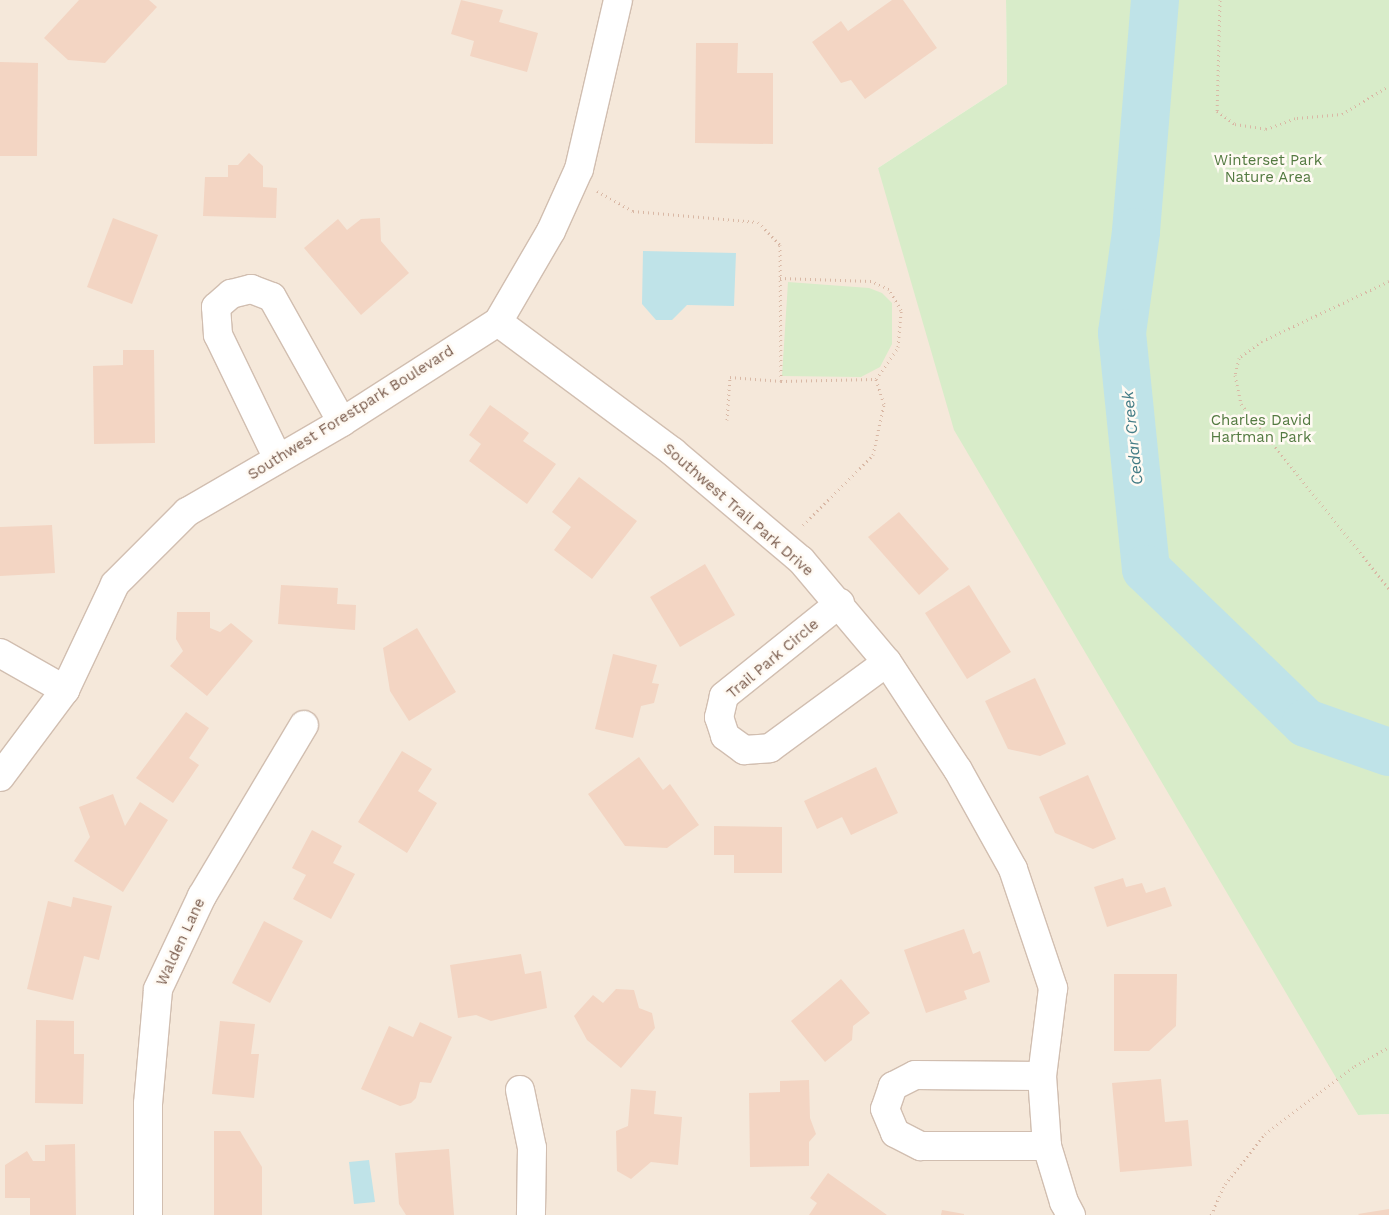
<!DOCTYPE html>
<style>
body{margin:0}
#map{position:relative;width:1389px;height:1215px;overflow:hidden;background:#fdf6ec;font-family:"Work Sans",sans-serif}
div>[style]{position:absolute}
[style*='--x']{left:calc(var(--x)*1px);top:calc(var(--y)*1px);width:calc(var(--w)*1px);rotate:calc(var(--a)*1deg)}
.residential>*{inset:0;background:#f5e8da}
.green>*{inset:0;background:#d8ecc9}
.water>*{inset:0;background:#bfe3e8}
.river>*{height:48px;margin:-24px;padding:0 24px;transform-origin:24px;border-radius:24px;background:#bfe3e8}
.building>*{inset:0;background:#f3d5c3}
.path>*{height:3px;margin-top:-1.5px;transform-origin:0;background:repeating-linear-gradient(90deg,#d9b8a5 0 1px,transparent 0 5px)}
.roads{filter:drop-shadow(1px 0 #d1beb0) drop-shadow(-1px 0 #d1beb0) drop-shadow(0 1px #d1beb0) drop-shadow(0 -1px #d1beb0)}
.minor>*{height:28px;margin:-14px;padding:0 14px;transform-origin:14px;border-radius:14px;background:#fff}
span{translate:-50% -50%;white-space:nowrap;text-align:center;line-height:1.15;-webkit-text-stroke:5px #fffaf3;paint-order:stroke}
.park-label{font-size:15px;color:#537a41}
.street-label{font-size:15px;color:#7a5c4d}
.water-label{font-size:16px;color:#437c86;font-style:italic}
</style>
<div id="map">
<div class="residential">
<i style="clip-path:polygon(0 0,1006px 0,1007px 84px,878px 168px,1358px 1115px,1389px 1114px,1389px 1215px,0 1215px)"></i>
</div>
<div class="green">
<i style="clip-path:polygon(1006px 0,1144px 0,1127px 234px,1112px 335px,1134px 560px,1147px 585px,1295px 733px,1320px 750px,1389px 771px,1389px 1114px,1358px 1115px,954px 430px,878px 168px,1007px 84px)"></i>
<i style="clip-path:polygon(1158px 0,1389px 0,1389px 752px,1306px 723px,1146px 569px,1122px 333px,1161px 60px)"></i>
<i style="clip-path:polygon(788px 282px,869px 288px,882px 293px,892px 303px,892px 344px,880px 367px,861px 377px,782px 376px)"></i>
</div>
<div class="water">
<i style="clip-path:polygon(643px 251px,736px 253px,734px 306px,687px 305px,672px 320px,656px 320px,642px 304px)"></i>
<i style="clip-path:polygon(369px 1160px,375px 1202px,354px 1204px,349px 1162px)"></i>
</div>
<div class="river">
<i style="--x:1155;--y:0;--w:233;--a:94.7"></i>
<i style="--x:1136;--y:232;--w:102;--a:97.9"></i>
<i style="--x:1122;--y:333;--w:237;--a:84.2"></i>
<i style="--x:1146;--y:569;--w:222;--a:43.9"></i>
<i style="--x:1306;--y:723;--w:88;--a:19.3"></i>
</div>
<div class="building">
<i style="clip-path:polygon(79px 0,149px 0,157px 7px,105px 63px,68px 60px,44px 38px)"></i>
<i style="clip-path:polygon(461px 0,503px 10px,499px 22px,538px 33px,527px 72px,470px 56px,474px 41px,451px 34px)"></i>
<i style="clip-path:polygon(892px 0,903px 0,937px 48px,865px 99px,851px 80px,841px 83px,812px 42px,841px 21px,848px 31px)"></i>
<i style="clip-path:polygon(696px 43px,738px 43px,737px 73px,773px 73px,773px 144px,695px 143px)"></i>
<i style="clip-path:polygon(0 62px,38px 63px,37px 156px,0 156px)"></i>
<i style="clip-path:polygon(249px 153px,263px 166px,263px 187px,277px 188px,276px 218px,203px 216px,205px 177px,228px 177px,228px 165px,238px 165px)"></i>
<i style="clip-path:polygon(113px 218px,158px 235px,132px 304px,87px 287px)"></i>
<i style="clip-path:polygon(380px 218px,381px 241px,409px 273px,361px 315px,304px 248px,338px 219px,347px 230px,361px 219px)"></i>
<i style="clip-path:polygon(123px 350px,154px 350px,155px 443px,94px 444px,93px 366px,123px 365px)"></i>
<i style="clip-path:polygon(490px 405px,529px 433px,523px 441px,556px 464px,527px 504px,469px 461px,481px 444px,469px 435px)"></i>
<i style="clip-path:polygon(579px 477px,637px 521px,592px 579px,554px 550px,571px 527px,552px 512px)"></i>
<i style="clip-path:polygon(899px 512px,949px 569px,919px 595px,868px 537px)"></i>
<i style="clip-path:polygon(52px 525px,55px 573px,0 576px,0 527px)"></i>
<i style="clip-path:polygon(705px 564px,735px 615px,680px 647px,650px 597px)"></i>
<i style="clip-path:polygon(281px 585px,338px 588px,337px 604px,356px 605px,355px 630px,278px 624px)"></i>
<i style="clip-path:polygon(969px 585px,1011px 652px,967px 679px,925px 613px)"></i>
<i style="clip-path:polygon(177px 612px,210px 612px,210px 628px,220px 632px,231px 623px,253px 641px,207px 696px,170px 666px,183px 651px,176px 639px)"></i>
<i style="clip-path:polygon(417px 628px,456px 692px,409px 721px,390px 691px,383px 648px)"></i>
<i style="clip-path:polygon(613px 654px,657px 665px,652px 683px,659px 684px,654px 703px,641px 706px,633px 738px,595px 729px)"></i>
<i style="clip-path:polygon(1035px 678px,1066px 744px,1040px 756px,1008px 749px,985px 701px)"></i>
<i style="clip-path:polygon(186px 712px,209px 728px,189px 758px,199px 765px,173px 803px,136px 778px)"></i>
<i style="clip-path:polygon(402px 751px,432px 769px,418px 791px,437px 803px,407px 853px,358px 822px)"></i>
<i style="clip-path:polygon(639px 757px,663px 790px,670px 784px,699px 825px,667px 848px,625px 846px,588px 794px)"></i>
<i style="clip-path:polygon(876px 767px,898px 813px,851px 835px,842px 817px,817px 829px,804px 801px)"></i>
<i style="clip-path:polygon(1088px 775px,1116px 839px,1093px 849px,1055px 833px,1039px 797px)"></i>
<i style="clip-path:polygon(113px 794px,125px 826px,140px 802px,168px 820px,123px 892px,74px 861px,90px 837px,79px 807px)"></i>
<i style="clip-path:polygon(714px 826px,782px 827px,782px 873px,734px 873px,734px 855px,714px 855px)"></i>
<i style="clip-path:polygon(312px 830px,342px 846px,333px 863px,355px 874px,331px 919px,293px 899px,306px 875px,292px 868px)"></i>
<i style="clip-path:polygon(1123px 878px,1126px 887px,1142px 883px,1146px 893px,1165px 887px,1172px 906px,1107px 927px,1094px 887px)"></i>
<i style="clip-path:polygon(73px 897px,112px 906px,99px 960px,84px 956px,73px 1000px,27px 989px,48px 901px,71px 907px)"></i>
<i style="clip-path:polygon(264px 921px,303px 941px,270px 1003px,232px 983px)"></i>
<i style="clip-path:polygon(964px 929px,973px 954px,980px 951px,990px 982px,964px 991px,967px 999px,926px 1013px,904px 950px)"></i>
<i style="clip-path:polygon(521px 954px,525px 974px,541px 971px,547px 1008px,491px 1021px,476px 1015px,458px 1018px,450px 965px)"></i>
<i style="clip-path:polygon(1114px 974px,1177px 974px,1176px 1026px,1149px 1051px,1114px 1051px)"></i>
<i style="clip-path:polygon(841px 979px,870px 1013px,853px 1026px,852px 1040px,825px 1062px,791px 1021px)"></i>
<i style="clip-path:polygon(616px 989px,634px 990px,639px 1008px,652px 1013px,655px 1028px,621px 1068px,587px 1040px,574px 1016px,593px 995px,603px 1003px)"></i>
<i style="clip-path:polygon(36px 1020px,74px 1021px,74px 1054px,84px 1054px,83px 1104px,35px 1103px)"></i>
<i style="clip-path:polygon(220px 1021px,255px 1024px,251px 1054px,259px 1054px,254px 1098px,212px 1094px)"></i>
<i style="clip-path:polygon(420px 1022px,452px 1037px,431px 1083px,420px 1082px,416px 1098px,411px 1103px,400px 1106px,361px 1089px,389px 1026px,413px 1037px)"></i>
<i style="clip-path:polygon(1161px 1079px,1165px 1122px,1188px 1120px,1192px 1166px,1120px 1172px,1112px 1083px)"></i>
<i style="clip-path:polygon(809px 1080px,810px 1118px,816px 1134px,809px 1142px,809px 1166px,750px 1167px,749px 1093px,780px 1092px,780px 1081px)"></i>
<i style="clip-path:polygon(631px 1089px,656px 1091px,654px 1114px,682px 1117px,678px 1165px,651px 1162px,631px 1179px,617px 1171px,616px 1131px,628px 1126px)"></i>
<i style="clip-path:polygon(214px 1131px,240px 1131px,262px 1167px,262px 1215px,214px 1215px)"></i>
<i style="clip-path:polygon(75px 1144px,76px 1215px,30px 1215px,30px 1198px,5px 1198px,5px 1165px,27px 1151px,33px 1161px,45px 1161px,45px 1145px)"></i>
<i style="clip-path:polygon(449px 1149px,454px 1215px,406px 1215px,399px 1204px,395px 1153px)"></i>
<i style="clip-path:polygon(828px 1173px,887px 1215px,809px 1215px,817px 1203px,810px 1198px)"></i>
<i style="clip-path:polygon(1389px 1209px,1389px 1215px,1359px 1215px,1358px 1214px)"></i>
<i style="clip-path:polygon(942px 1210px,964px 1214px,964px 1215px,941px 1215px)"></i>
</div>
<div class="path">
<i style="--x:1220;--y:0;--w:111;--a:91.5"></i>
<i style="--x:1217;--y:111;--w:22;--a:36"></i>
<i style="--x:1235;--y:124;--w:31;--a:9"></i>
<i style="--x:1266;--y:129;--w:33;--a:-20"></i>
<i style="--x:1297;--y:118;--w:45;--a:-5.1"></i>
<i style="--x:1342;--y:114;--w:55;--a:-30.8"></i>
<i style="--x:597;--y:191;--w:41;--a:29.1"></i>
<i style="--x:633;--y:211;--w:125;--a:5"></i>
<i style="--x:758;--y:222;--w:32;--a:46"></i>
<i style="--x:780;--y:245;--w:136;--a:89.6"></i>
<i style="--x:781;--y:381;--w:95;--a:-1.2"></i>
<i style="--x:876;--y:379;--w:39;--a:-55"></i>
<i style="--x:898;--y:347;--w:37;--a:-85"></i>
<i style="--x:901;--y:310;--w:24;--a:-120"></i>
<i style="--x:889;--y:289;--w:20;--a:-156"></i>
<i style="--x:871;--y:281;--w:91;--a:-178.1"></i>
<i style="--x:1389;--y:281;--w:140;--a:154.7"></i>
<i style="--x:1262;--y:341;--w:29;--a:144"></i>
<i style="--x:1239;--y:358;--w:17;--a:103"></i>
<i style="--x:1235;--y:375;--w:30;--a:78"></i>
<i style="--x:1241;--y:404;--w:237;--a:51.3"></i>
<i style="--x:727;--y:420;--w:43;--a:-86"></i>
<i style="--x:730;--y:377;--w:51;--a:4.5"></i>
<i style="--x:803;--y:525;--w:99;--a:-45"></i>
<i style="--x:873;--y:455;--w:52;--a:-77.8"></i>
<i style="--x:884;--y:404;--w:26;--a:-108"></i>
<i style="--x:1211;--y:1215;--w:34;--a:-66"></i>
<i style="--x:1225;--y:1184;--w:64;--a:-51.3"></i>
<i style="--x:1265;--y:1134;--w:113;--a:-37.1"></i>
<i style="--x:1355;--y:1066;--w:39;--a:-29"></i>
</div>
<div class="roads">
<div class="minor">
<i style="--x:498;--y:322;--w:218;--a:36.6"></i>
<i style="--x:673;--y:452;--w:167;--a:40.2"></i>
<i style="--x:801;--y:560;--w:133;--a:49.9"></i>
<i style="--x:887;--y:662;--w:129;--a:56.7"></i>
<i style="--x:958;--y:770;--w:113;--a:60.9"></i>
<i style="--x:1013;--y:869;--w:126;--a:71.4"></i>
<i style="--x:1053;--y:988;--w:89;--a:97.1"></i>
<i style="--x:1042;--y:1076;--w:70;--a:85.9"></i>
<i style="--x:1047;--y:1146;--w:59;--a:73.1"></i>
<i style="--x:1064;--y:1202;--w:15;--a:62"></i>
<i style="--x:278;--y:459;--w:138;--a:-115.8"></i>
<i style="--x:218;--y:335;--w:28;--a:-94"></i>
<i style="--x:216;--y:307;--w:20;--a:-41"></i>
<i style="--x:231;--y:294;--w:21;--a:-14"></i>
<i style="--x:251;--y:289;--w:22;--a:21"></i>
<i style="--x:272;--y:297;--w:143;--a:60.8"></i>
<i style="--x:840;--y:603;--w:149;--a:141.3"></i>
<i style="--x:724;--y:696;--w:22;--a:103"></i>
<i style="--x:719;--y:717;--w:20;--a:72"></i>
<i style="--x:725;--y:736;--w:24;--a:36"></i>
<i style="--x:744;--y:750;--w:26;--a:-4"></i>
<i style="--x:770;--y:748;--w:145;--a:-36.3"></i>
<i style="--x:0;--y:653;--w:75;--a:29.6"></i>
<i style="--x:0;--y:777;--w:109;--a:-53.2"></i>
<i style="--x:65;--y:690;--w:117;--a:-64.7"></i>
<i style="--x:115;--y:584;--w:102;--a:-45"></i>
<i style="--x:187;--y:512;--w:179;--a:-30.1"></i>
<i style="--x:342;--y:422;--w:185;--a:-32.7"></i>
<i style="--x:498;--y:322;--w:105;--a:-59.8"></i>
<i style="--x:551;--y:231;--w:68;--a:-65.7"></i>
<i style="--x:579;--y:169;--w:173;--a:-77"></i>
<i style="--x:1042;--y:1076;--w:127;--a:-179.5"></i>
<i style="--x:915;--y:1075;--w:25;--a:153"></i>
<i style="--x:893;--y:1086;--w:24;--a:109"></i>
<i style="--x:885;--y:1109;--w:26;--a:67"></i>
<i style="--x:895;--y:1133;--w:29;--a:27"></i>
<i style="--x:921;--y:1146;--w:126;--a:0"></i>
<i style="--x:520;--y:1090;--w:59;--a:78.3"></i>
<i style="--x:532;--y:1148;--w:67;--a:90.9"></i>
<i style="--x:148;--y:1215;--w:111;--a:-90"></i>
<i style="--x:148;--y:1104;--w:115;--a:-85"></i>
<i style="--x:158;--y:989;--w:103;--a:-64.7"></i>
<i style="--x:202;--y:896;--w:199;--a:-59.2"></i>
</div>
</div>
<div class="park-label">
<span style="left:1268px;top:169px">Winterset Park<br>Nature Area</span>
<span style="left:1261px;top:429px">Charles David<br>Hartman Park</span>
</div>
<div class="street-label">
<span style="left:351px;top:413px;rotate:-32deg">Southwest Forestpark Boulevard</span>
<span style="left:738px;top:510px;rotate:41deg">Southwest Trail Park Drive</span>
<span style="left:773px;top:659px;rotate:-40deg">Trail Park Circle</span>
<span style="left:181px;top:942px;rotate:-65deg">Walden Lane</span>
</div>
<div class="water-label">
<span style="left:1133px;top:438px;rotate:-96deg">Cedar Creek</span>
</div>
</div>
